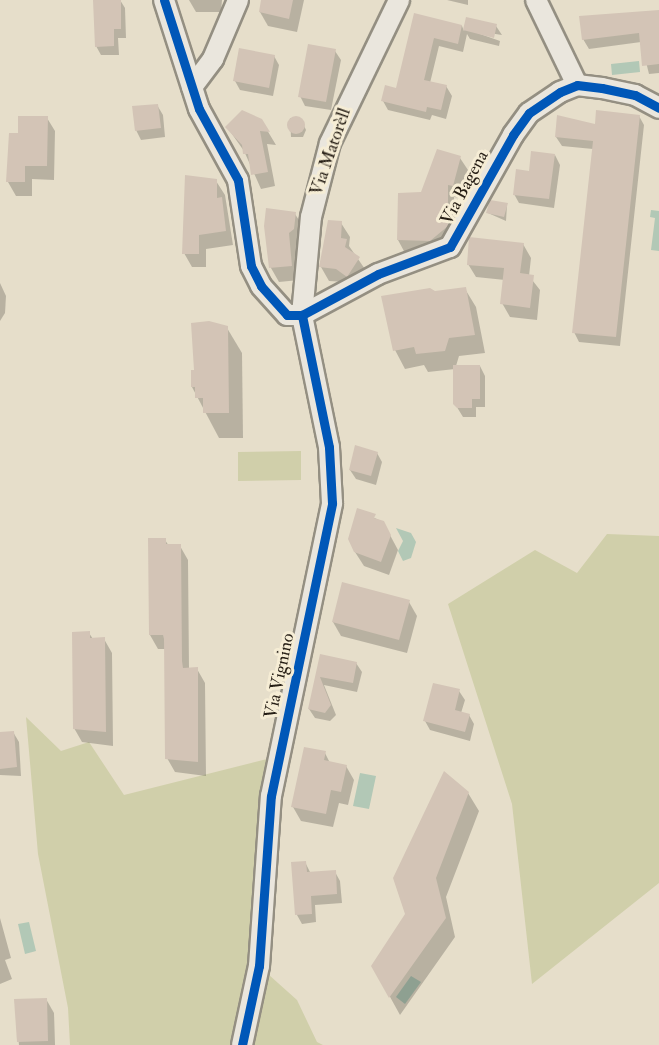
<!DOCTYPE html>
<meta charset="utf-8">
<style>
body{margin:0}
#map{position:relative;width:659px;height:1045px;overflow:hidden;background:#e6deca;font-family:"IM FELL Double Pica",serif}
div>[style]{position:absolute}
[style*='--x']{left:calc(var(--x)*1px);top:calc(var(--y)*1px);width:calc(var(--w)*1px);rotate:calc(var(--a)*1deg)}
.green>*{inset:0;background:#d0cfaa}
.water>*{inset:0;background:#b2c8b6}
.shadow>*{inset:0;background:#0003}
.building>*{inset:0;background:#d3c4b6}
.round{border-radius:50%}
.roads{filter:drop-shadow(2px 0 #948f82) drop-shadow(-2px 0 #948f82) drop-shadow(0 2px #948f82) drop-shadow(0 -2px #948f82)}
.minor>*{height:20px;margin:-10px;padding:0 10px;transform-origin:10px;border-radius:10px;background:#eae6dd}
.cycleway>*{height:9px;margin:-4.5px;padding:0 4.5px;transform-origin:4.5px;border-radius:4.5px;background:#0057b8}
span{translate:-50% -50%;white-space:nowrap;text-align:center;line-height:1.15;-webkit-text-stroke:6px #f6edd5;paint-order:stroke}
.street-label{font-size:18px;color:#261e15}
</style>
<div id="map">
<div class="green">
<i style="clip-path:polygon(301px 451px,301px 480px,238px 481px,238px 452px)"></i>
<i style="clip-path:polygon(607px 534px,659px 536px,659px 883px,532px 984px,512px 804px,448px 604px,535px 550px,577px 573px)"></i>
<i style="clip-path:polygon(26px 717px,61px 751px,89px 742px,124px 795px,279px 756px,259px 966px,297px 1000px,317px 1042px,323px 1045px,70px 1045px,68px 1008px,38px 854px)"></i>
</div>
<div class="water">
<i style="clip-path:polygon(639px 61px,640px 72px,612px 75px,611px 64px)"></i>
<i style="clip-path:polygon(651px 210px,659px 211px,659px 251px,651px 250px,655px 218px,650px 217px)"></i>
<i style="clip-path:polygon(396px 528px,411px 533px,416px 542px,411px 558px,403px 561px,398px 551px,403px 541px)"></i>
<i style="clip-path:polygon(360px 773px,376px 776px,369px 809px,353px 806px)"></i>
<i style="clip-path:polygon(29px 922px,36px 951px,25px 954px,18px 924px)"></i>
<i style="clip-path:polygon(411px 976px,421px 982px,405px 1004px,396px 997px)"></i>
</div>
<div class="shadow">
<i style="clip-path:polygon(95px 0,120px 0,125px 8px,126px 38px,118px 38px,119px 55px,101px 55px,96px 46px)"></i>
<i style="clip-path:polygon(189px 0,222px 0,221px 12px,196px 12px)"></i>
<i style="clip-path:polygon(263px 0,304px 0,297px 32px,268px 26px,260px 12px)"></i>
<i style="clip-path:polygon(447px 0,468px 0,468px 5px)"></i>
<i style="clip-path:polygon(659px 11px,659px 73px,649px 74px,641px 42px,589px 49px,583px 39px)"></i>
<i style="clip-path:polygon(415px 15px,462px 26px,464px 31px,467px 19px,496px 26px,502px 35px,469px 30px,500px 41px,499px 46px,470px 39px,467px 34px,463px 52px,439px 46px,430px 83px,446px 86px,452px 96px,446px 119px,432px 115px,430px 120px,388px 110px,383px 101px,397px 90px)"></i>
<i style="clip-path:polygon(335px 51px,341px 60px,331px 110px,305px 106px,300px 96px)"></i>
<i style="clip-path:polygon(274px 56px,279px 65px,273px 96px,240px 90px,235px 81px)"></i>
<i style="clip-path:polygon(157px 105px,163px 115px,165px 137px,141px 140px,136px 130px)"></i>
<i style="clip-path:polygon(639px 116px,644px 125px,620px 346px,579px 342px,574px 332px,593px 149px,562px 146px,556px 137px)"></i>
<i style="clip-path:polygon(47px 118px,55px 131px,54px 180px,32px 179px,32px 196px,16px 196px,8px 182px,19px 135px)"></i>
<i style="clip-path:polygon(290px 118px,301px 119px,306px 130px,303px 137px,291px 137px)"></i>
<i style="clip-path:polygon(261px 120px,276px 145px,267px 144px,275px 186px,261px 189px,244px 151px,227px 127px)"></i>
<i style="clip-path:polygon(555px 155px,560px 165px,554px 208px,519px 203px,514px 194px)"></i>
<i style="clip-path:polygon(460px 158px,468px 170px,460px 198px,454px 197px,454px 239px,437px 253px,405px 253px,398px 240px,400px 194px,423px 194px)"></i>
<i style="clip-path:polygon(216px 181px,225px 195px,233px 245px,206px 249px,206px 267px,192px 267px,184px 253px)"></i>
<i style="clip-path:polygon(507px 205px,506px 221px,488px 213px)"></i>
<i style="clip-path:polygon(268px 210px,295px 214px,304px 228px,301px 244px,296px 247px,299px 280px,279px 282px,271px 268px)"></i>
<i style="clip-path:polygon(341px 223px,350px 237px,349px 246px,367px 272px,346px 282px,329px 281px,321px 267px)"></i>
<i style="clip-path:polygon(523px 244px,531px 258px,529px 276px,540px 290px,537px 320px,510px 317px,502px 303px,505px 280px,476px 277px,468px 264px)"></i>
<i style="clip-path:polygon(0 283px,6px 296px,5px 313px,0 321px)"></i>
<i style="clip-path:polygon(465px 289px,476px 307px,485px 353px,459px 356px,456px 366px,480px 366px,485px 376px,485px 407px,476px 407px,476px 417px,463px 417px,455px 404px,455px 369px,428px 372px,424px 365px,405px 369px,395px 350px,435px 293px)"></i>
<i style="clip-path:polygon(227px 328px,242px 353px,243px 438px,219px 438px,192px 387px,196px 371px)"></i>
<i style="clip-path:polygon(377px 453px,382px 462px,376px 485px,356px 479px,350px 470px)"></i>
<i style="clip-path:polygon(358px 510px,383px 522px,398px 550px,389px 575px,364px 566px,355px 552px)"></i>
<i style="clip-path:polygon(149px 540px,165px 540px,169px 546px,180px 546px,188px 560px,189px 669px,197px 669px,205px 683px,206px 776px,175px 772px,167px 758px,166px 649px,158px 649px,150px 635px)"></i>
<i style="clip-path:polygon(409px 602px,417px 616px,407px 653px,341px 636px,333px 622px)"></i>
<i style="clip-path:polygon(89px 633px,93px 639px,104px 639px,112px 653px,113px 746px,82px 742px,74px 728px)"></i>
<i style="clip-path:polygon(321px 655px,356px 663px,362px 672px,357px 692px,324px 685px,336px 715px,330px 721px,315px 718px,309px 709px)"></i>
<i style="clip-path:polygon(459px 691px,465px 700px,461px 713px,469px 715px,474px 724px,470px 741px,430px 730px,425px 721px)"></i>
<i style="clip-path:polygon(13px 732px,19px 742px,21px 776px,0 775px,0 733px)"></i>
<i style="clip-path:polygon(325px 753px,330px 763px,346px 766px,354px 780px,348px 805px,339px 803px,333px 827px,301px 821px,293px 807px)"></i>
<i style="clip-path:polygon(468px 793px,479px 811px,446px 897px,455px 937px,400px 1015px,373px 966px,406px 915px)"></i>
<i style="clip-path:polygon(305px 862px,311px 874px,335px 872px,340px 881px,342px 903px,315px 905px,316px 922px,302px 924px,297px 915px)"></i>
<i style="clip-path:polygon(0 918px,11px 958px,5px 960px,12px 979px,0 984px)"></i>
<i style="clip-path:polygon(46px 999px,54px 1013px,55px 1045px,19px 1045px,15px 1001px)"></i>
</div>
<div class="building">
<i style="clip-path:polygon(93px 0,121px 0,121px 29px,114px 29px,114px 46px,95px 47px)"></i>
<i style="clip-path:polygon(261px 0,293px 0,289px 19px,259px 12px)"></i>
<i style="clip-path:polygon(659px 10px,659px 64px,642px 66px,639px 33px,582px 40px,579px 16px)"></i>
<i style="clip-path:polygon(414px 13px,462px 25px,458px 44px,434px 38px,424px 80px,447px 85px,441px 110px,427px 107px,426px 112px,381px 101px,385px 85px,396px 88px)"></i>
<i style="clip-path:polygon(466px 17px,497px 24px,494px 38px,463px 30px)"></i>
<i style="clip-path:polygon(308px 44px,336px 49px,326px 102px,298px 97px)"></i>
<i style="clip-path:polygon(239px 48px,275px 55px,269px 88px,233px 81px)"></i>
<i style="clip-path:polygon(158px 104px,161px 128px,135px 131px,132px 106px)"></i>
<i style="clip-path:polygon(242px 110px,262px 119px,270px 132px,260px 131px,268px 172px,251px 175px,248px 154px,243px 154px,242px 145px,225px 127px)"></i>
<i style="clip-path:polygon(596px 110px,640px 115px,616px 337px,572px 333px,593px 141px,555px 137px,557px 115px,595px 124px)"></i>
<i class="round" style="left:287px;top:116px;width:18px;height:18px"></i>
<i style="clip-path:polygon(18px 116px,48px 116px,47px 166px,25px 166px,25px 182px,6px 182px,9px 133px,18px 133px)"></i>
<i style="clip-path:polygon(437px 149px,461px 156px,453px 186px,448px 185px,448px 226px,430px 241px,397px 240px,398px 193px,421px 192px)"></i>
<i style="clip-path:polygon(531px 151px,555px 154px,549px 199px,513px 195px,516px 169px,529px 171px)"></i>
<i style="clip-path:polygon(185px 175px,217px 179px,217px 198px,222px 197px,226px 231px,199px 235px,199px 254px,182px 254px)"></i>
<i style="clip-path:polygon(490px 200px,508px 203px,504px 217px,486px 213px)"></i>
<i style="clip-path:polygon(266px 208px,296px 212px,294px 229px,289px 233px,292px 266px,269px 268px,264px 226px)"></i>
<i style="clip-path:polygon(328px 220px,342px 221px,341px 238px,347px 239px,345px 247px,360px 257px,347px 277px,336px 269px,319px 267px)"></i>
<i style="clip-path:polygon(469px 237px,524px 243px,520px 273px,534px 275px,530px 308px,500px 304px,504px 268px,467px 265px)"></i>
<i style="clip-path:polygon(466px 287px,475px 335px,449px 338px,445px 351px,416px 354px,414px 347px,393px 351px,381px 296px,430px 288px,435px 291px)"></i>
<i style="clip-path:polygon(209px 321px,228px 326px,229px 413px,203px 413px,203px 398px,195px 398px,195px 387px,191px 387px,191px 370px,194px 370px,191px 323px)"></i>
<i style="clip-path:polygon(453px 365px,480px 365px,480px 399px,472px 399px,472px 408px,457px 408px,453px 404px)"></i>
<i style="clip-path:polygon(355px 445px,378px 452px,371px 476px,349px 470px)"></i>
<i style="clip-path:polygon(357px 508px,376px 514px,374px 518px,384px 521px,391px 535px,381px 562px,354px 552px,348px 539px)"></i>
<i style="clip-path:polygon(148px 538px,166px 538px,166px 544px,181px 544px,182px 661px,183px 668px,198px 667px,198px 762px,165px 759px,164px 639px,163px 635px,149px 635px)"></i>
<i style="clip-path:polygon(342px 582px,410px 600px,399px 640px,332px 622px)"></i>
<i style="clip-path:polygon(90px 631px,90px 638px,105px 637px,106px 732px,73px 729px,72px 632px)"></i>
<i style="clip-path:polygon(320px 654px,357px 662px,353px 683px,320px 677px,331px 705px,325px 713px,308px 709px)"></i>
<i style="clip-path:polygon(433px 683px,460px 689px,455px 710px,470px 714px,465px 732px,423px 721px)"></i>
<i style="clip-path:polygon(14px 731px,17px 767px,0 769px,0 732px)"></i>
<i style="clip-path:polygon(304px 747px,326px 751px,324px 760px,347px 765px,341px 792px,331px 790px,326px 814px,291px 807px)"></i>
<i style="clip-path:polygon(444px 771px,469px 792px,436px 878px,446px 918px,389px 998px,371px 966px,405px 914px,393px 878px)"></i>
<i style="clip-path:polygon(306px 861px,307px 872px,336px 870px,337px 894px,311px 896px,312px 914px,295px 915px,291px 862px)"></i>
<i style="clip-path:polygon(47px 998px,48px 1041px,17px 1042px,14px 999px)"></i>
</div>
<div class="roads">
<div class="minor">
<i style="--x:164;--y:0;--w:114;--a:72.2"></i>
<i style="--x:199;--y:109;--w:81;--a:61.2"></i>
<i style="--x:238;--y:180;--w:87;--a:81.4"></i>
<i style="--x:251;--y:266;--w:22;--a:63"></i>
<i style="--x:261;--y:286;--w:39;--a:48"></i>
<i style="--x:287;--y:315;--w:15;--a:0"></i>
<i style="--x:302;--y:315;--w:86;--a:-28.3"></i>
<i style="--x:378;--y:274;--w:77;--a:-20.6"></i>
<i style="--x:450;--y:247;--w:129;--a:-60.6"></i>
<i style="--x:513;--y:135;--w:27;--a:-54"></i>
<i style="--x:529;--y:113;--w:37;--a:-34"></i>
<i style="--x:560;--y:92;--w:18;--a:-22"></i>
<i style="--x:577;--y:85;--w:25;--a:7"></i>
<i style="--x:602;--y:88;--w:34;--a:12"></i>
<i style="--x:635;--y:95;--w:27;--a:28"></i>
<i style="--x:536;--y:0;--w:94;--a:64.2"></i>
<i style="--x:192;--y:87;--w:35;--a:-53"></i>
<i style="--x:213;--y:59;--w:64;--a:-67"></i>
<i style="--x:242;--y:1045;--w:81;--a:-77.9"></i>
<i style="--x:259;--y:966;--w:170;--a:-86"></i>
<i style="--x:271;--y:796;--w:299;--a:-78.2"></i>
<i style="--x:332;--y:503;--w:56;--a:-93.1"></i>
<i style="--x:329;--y:447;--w:135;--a:-101.6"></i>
<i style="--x:302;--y:315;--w:98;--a:-84.8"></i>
<i style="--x:311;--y:217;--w:76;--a:-75.6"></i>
<i style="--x:330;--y:143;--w:159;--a:-64.2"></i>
</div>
</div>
<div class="cycleway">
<i style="--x:164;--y:0;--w:114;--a:72.2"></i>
<i style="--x:199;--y:109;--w:81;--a:61.2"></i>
<i style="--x:238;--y:180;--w:87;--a:81.4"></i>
<i style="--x:251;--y:266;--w:22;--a:63"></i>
<i style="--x:261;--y:286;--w:39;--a:48"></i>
<i style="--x:287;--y:315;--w:15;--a:0"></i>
<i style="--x:302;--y:315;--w:86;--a:-28.3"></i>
<i style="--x:378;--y:274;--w:77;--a:-20.6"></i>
<i style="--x:450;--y:247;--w:129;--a:-60.6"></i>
<i style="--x:513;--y:135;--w:27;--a:-54"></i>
<i style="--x:529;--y:113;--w:37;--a:-34"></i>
<i style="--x:560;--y:92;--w:18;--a:-22"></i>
<i style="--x:577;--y:85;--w:25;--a:7"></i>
<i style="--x:602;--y:88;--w:34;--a:12"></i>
<i style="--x:635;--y:95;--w:27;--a:28"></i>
<i style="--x:242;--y:1045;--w:81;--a:-77.9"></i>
<i style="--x:259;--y:966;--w:170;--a:-86"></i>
<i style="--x:271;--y:796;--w:299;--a:-78.2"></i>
<i style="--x:332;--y:503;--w:56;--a:-93.1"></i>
<i style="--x:329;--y:447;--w:135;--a:-101.6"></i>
</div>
<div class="street-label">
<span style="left:331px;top:152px;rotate:-71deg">Via Matorèll</span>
<span style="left:465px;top:188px;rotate:-62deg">Via Bagena</span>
<span style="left:280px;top:676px;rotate:-78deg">Via Vignino</span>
</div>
</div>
